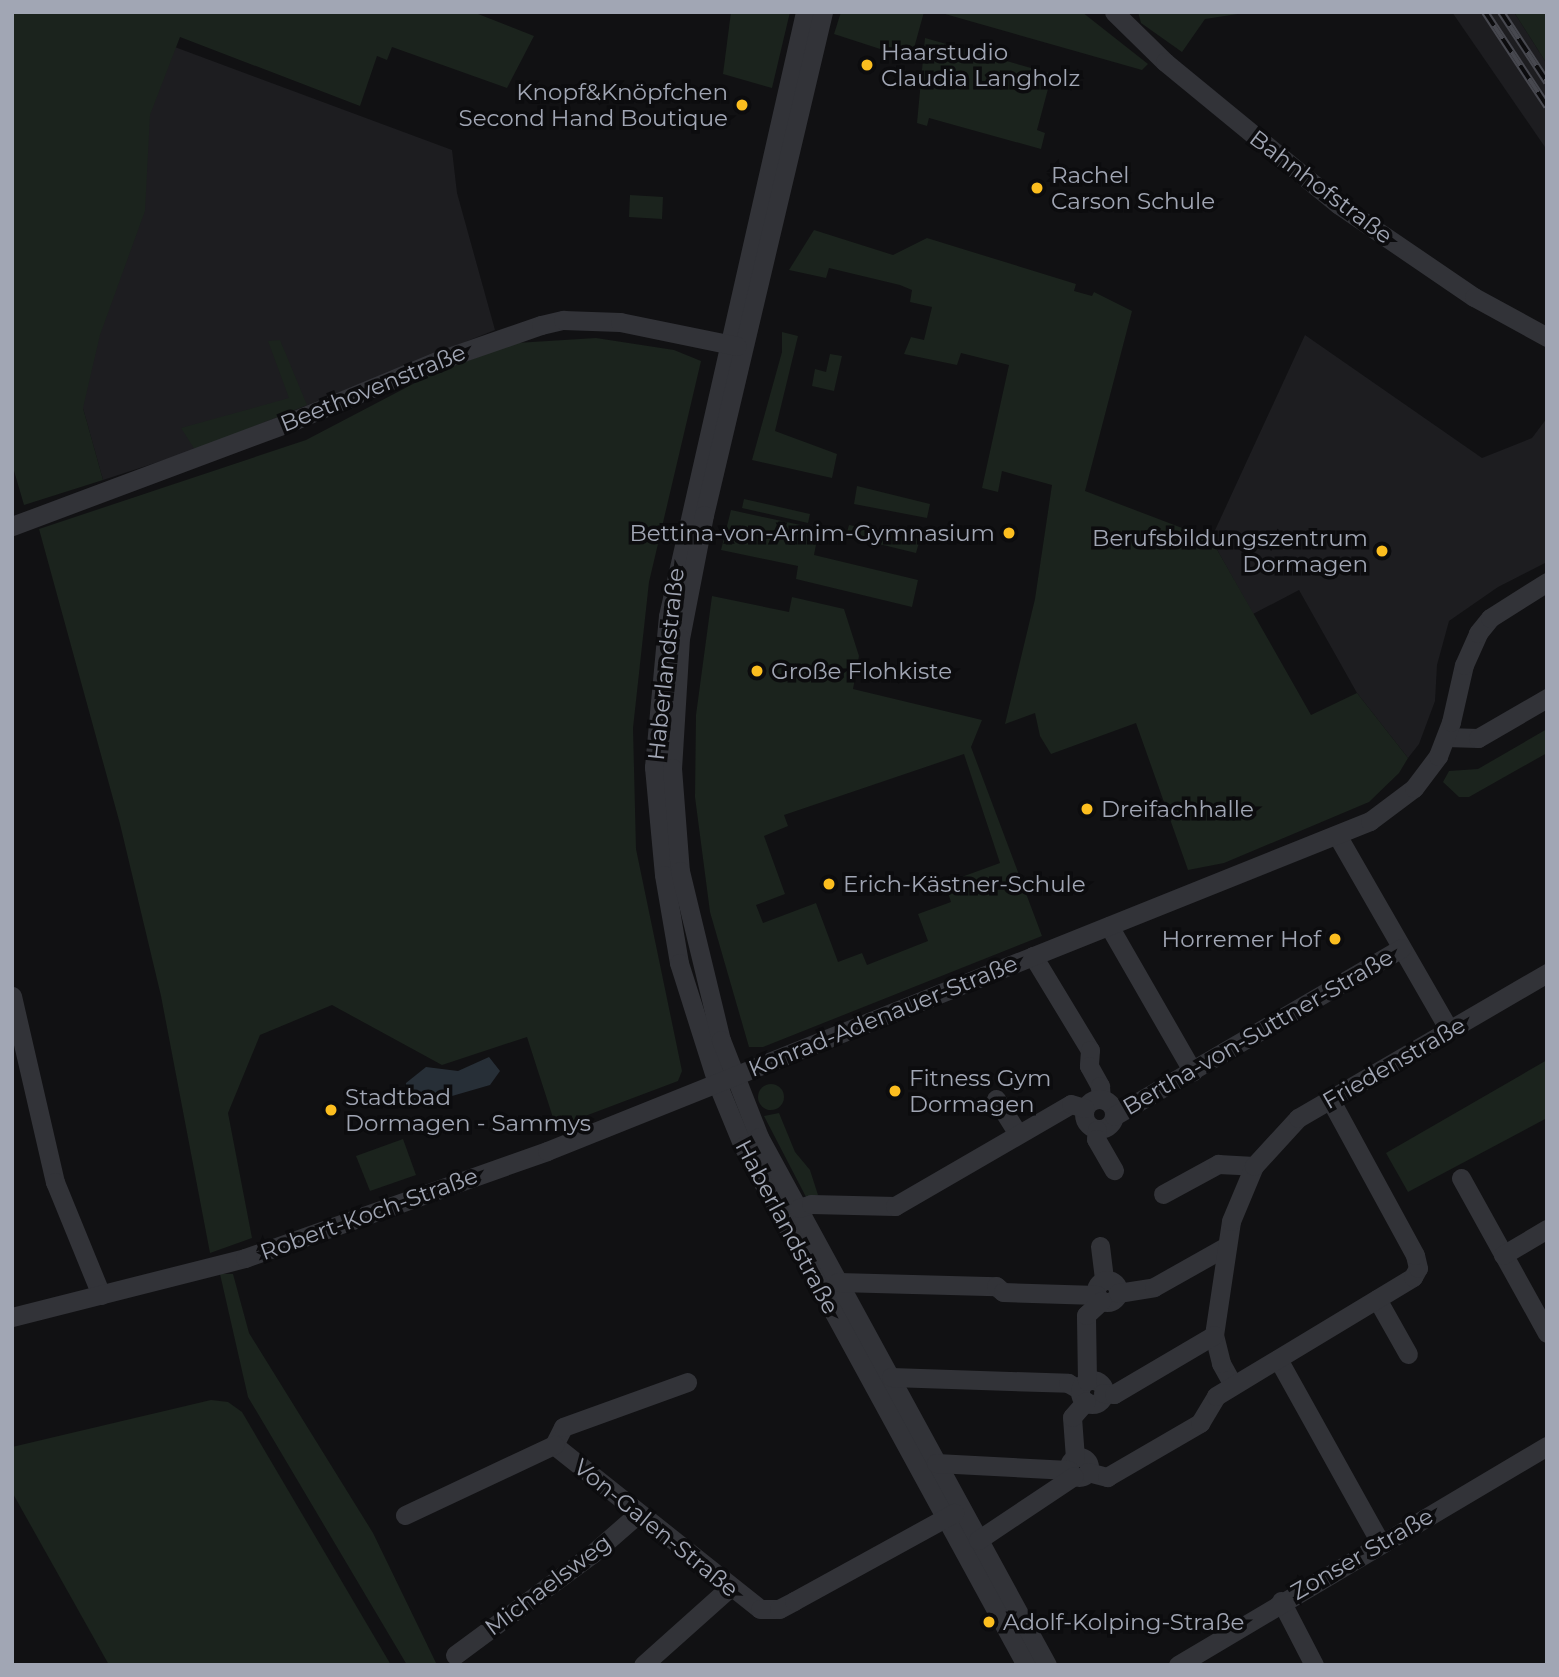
<!DOCTYPE html>
<meta charset="utf-8">
<style>
body{margin:0}
#map{position:relative;width:1559px;height:1677px;overflow:hidden;background:#111113;font-family:Montserrat,sans-serif}
div>[style]{position:absolute}
[style*='--x']{left:calc(var(--x)*1px);top:calc(var(--y)*1px);width:calc(var(--w)*1px);rotate:calc(var(--a)*1deg)}
.built>*{inset:0;background:#1d1d20}
.green>*{inset:0;background:#1b231d}
.round{border-radius:50%}
.water>*{inset:0;background:#272f37}
.minor>*{height:19px;margin:-9.5px;padding:0 9.5px;transform-origin:9.5px;border-radius:9.5px;background:#323338}
.minor>.ring{margin:-9.5px;padding:0;box-sizing:content-box;background:none;border:19px solid #323338;border-radius:50%}
.rail>*{height:8px;margin-top:-4px;transform-origin:0;background:repeating-linear-gradient(90deg,#0c0c0e 0 16px,#47484f 0 32px);box-sizing:border-box;border-block:2px solid #47484f}
.dots>*{width:19px;height:19px;translate:-50% -50%;box-sizing:border-box;border:4px solid #0c0c0e;border-radius:50%}
span{translate:-50% -50%;white-space:nowrap;text-align:center;line-height:1.15;-webkit-text-stroke:7px #0c0c0e;paint-order:stroke}
.poi-label{font-size:23px;color:#a1a6b4}
.left{translate:0 -50%;text-align:left}
.right{translate:-100% -50%;text-align:right}
.street-label{font-size:23px;color:#a1a6b4}
.frame{position:absolute;inset:0;border:14px solid #a1a6b4;pointer-events:none}
</style>
<div id="map">
<div class="built">
<i style="clip-path:polygon(1452px 12px,1514px 12px,1547px 64px,1547px 150px)"></i>
<i style="clip-path:polygon(164px 43px,452px 150px,457px 193px,495px 330px,195px 450px,103px 480px,70px 362px)"></i>
<i style="clip-path:polygon(1305px 335px,1482px 458px,1532px 438px,1547px 418px,1547px 562px,1498px 587px,1449px 621px,1437px 665px,1435px 701px,1419px 744px,1408px 758px,1357px 693px,1299px 590px,1253px 614px,1211px 539px)"></i>
</div>
<div class="green">
<i style="clip-path:polygon(12px 12px,473px 12px,534px 36px,507px 88px,392px 47px,387px 60px,377px 56px,360px 106px,180px 37px,150px 115px,145px 211px,100px 335px,83px 408px,103px 480px,24px 505px,12px 464px)"></i>
<i style="clip-path:polygon(731px 12px,790px 12px,772px 88px,723px 74px)"></i>
<i style="clip-path:polygon(841px 12px,924px 12px,911px 59px,834px 34px)"></i>
<i style="clip-path:polygon(938px 12px,1082px 12px,1148px 64px,1142px 70px)"></i>
<i style="clip-path:polygon(1138px 12px,1251px 12px,1205px 19px,1182px 52px,1141px 23px)"></i>
<i style="clip-path:polygon(1514px 12px,1547px 12px,1547px 64px)"></i>
<i style="clip-path:polygon(925px 38px,1052px 74px,1037px 130px,1045px 133px,1041px 149px,929px 118px,927px 126px,917px 123px)"></i>
<i style="clip-path:polygon(630px 195px,663px 197px,662px 219px,629px 217px)"></i>
<i style="clip-path:polygon(814px 230px,893px 255px,927px 238px,1076px 284px,1074px 291px,1092px 296px,1094px 292px,1132px 311px,1085px 491px,1211px 539px,1311px 715px,1357px 693px,1408px 758px,1399px 773px,1369px 802px,1224px 863px,1188px 870px,1136px 723px,1051px 754px,1040px 736px,1035px 713px,1005px 724px,1035px 599px,1052px 485px,1002px 471px,998px 492px,982px 488px,1009px 365px,961px 353px,957px 365px,904px 354px,911px 337px,924px 340px,932px 307px,910px 302px,912px 290px,900px 285px,829px 268px,826px 278px,789px 270px)"></i>
<i style="clip-path:polygon(782px 332px,798px 336px,775px 431px,837px 454px,832px 478px,752px 460px,782px 352px)"></i>
<i style="clip-path:polygon(596px 338px,674px 350px,701px 361px,649px 582px,633px 728px,636px 849px,682px 1071px,678px 1081px,556px 1127px,527px 1037px,442px 1065px,332px 1005px,260px 1035px,228px 1113px,252px 1238px,210px 1253px,161px 996px,120px 824px,39px 529px,306px 440px,432px 374px,516px 343px)"></i>
<i style="clip-path:polygon(280px 340px,307px 405px,195px 450px,181px 428px,289px 398px,268px 341px)"></i>
<i style="clip-path:polygon(830px 354px,842px 356px,834px 391px,812px 386px,815px 369px,826px 372px)"></i>
<i style="clip-path:polygon(857px 486px,930px 504px,927px 518px,854px 504px)"></i>
<i style="clip-path:polygon(744px 499px,810px 514px,808px 523px,742px 508px)"></i>
<i style="clip-path:polygon(731px 510px,819px 529px,814px 555px,918px 580px,912px 607px,796px 579px,798px 566px,721px 550px)"></i>
<i style="clip-path:polygon(849px 525px,920px 539px,916px 553px,846px 536px)"></i>
<i style="clip-path:polygon(evenodd,712px 596px,789px 612px,792px 597px,844px 609px,859px 656px,853px 689px,982px 720px,971px 747px,1042px 936px,763px 1047px,749px 1047px,710px 912px,695px 797px,696px 715px,712px 596px,964px 754px,1000px 863px,945px 883px,951px 902px,918px 914px,928px 941px,867px 965px,862px 953px,838px 962px,816px 903px,763px 923px,756px 905px,785px 894px,764px 836px,788px 826px,784px 815px,964px 754px)"></i>
<i style="clip-path:polygon(1547px 729px,1547px 753px,1469px 797px,1459px 797px,1443px 782px,1449px 771px,1478px 769px)"></i>
<i style="clip-path:polygon(1547px 1060px,1547px 1118px,1408px 1192px,1386px 1153px)"></i>
<i class="round" style="left:758px;top:1084px;width:26px;height:26px"></i>
<i style="clip-path:polygon(779px 1113px,795px 1152px,810px 1170px,818px 1195px,806px 1197px,764px 1116px)"></i>
<i style="clip-path:polygon(403px 1139px,416px 1175px,370px 1191px,356px 1156px)"></i>
<i style="clip-path:polygon(220px 1274px,233px 1274px,249px 1333px,373px 1533px,437px 1665px,407px 1665px,248px 1397px)"></i>
<i style="clip-path:polygon(211px 1400px,228px 1402px,242px 1412px,391px 1665px,109px 1665px,12px 1492px,12px 1447px)"></i>
</div>
<div class="water">
<i style="clip-path:polygon(489px 1057px,500px 1071px,490px 1085px,421px 1105px,405px 1092px,406px 1083px,426px 1067px,458px 1071px)"></i>
</div>
<div class="minor">
<i style="--x:805;--y:12;--w:619;--a:102.78"></i>
<i style="--x:668;--y:616;--w:152;--a:95.3"></i>
<i style="--x:654;--y:767;--w:108;--a:84.7"></i>
<i style="--x:664;--y:875;--w:89;--a:80.3"></i>
<i style="--x:679;--y:963;--w:126;--a:72.4"></i>
<i style="--x:717;--y:1083;--w:68;--a:67.6"></i>
<i style="--x:743;--y:1146;--w:591;--a:61.4"></i>
<i style="--x:823;--y:12;--w:517;--a:103.31"></i>
<i style="--x:704;--y:515;--w:125;--a:101"></i>
<i style="--x:680;--y:638;--w:130;--a:93.5"></i>
<i style="--x:672;--y:768;--w:103;--a:85.6"></i>
<i style="--x:680;--y:871;--w:174;--a:76.4"></i>
<i style="--x:721;--y:1040;--w:104;--a:68.6"></i>
<i style="--x:759;--y:1137;--w:601;--a:61.39"></i>
<i style="--x:1114;--y:12;--w:71;--a:44.4"></i>
<i style="--x:1165;--y:62;--w:225;--a:39.4"></i>
<i style="--x:1339;--y:205;--w:163;--a:34.3"></i>
<i style="--x:1474;--y:297;--w:83;--a:28.7"></i>
<i style="--x:12;--y:526;--w:302;--a:-20.5"></i>
<i style="--x:295;--y:420;--w:154;--a:-22.6"></i>
<i style="--x:437;--y:361;--w:110;--a:-19.1"></i>
<i style="--x:541;--y:325;--w:23;--a:-13"></i>
<i style="--x:563;--y:320;--w:57;--a:2"></i>
<i style="--x:620;--y:322;--w:119;--a:11.6"></i>
<i style="--x:1446;--y:737;--w:32;--a:2"></i>
<i style="--x:1478;--y:738;--w:80;--a:-30.1"></i>
<i style="--x:1337;--y:835;--w:225;--a:60.1"></i>
<i style="--x:1109;--y:926;--w:168;--a:60.1"></i>
<i style="--x:1033;--y:956;--w:110;--a:58.8"></i>
<i style="--x:1090;--y:1050;--w:16;--a:94"></i>
<i style="--x:1089;--y:1066;--w:23;--a:61"></i>
<i style="--x:1100;--y:1086;--w:13;--a:86"></i>
<i style="--x:12;--y:996;--w:191;--a:77"></i>
<i style="--x:55;--y:1182;--w:122;--a:67.8"></i>
<i class="ring" style="left:1084px;top:1099px;width:11px;height:11px"></i>
<i style="--x:996;--y:1099;--w:41;--a:57.8"></i>
<i style="--x:1114;--y:1116;--w:333;--a:-30.3"></i>
<i style="--x:1097;--y:1130;--w:9;--a:96"></i>
<i style="--x:1096;--y:1139;--w:36;--a:60"></i>
<i style="--x:1461;--y:1178;--w:177;--a:61"></i>
<i style="--x:1163;--y:1194;--w:63;--a:-28.6"></i>
<i style="--x:1218;--y:1164;--w:36;--a:3"></i>
<i style="--x:799;--y:1208;--w:13;--a:-18"></i>
<i style="--x:811;--y:1204;--w:84;--a:1.4"></i>
<i style="--x:895;--y:1206;--w:203;--a:-30.1"></i>
<i style="--x:1071;--y:1104;--w:14;--a:17"></i>
<i style="--x:1100;--y:1246;--w:35;--a:83"></i>
<i style="--x:1503;--y:1255;--w:51;--a:-30.6"></i>
<i class="ring" style="left:1096px;top:1280px;width:3px;height:3px"></i>
<i style="--x:838;--y:1282;--w:158;--a:1.5"></i>
<i style="--x:996;--y:1286;--w:9;--a:41"></i>
<i style="--x:1003;--y:1292;--w:94;--a:1.8"></i>
<i style="--x:1118;--y:1293;--w:36;--a:-9"></i>
<i style="--x:1154;--y:1287;--w:81;--a:-29.4"></i>
<i style="--x:1377;--y:1299;--w:63;--a:60.6"></i>
<i style="--x:12;--y:1317;--w:240;--a:-14.2"></i>
<i style="--x:245;--y:1258;--w:320;--a:-19.5"></i>
<i style="--x:547;--y:1151;--w:887;--a:-21.85"></i>
<i style="--x:1370;--y:821;--w:55;--a:-36.9"></i>
<i style="--x:1414;--y:788;--w:40;--a:-53"></i>
<i style="--x:1438;--y:756;--w:36;--a:-69"></i>
<i style="--x:1451;--y:722;--w:58;--a:-77.2"></i>
<i style="--x:1464;--y:665;--w:35;--a:-66"></i>
<i style="--x:1478;--y:633;--w:19;--a:-51"></i>
<i style="--x:1490;--y:618;--w:67;--a:-32.3"></i>
<i style="--x:1278;--y:1359;--w:210;--a:60.9"></i>
<i style="--x:891;--y:1377;--w:177;--a:1.9"></i>
<i style="--x:1068;--y:1383;--w:14;--a:30"></i>
<i class="ring" style="left:1080px;top:1380px;width:5px;height:5px"></i>
<i style="--x:1087;--y:1381;--w:66;--a:-90.9"></i>
<i style="--x:1086;--y:1315;--w:21;--a:-43"></i>
<i style="--x:1233;--y:1385;--w:25;--a:-119"></i>
<i style="--x:1221;--y:1363;--w:29;--a:-104"></i>
<i style="--x:1214;--y:1335;--w:115;--a:-81.5"></i>
<i style="--x:1231;--y:1221;--w:60;--a:-67.3"></i>
<i style="--x:1254;--y:1166;--w:65;--a:-47.5"></i>
<i style="--x:1298;--y:1118;--w:288;--a:-30.2"></i>
<i style="--x:1103;--y:1393;--w:11;--a:5"></i>
<i style="--x:1114;--y:1394;--w:116;--a:-30.5"></i>
<i style="--x:554;--y:1445;--w:263;--a:38.5"></i>
<i style="--x:760;--y:1609;--w:19;--a:0"></i>
<i style="--x:779;--y:1609;--w:17;--a:-28"></i>
<i style="--x:794;--y:1601;--w:183;--a:-28.8"></i>
<i style="--x:554;--y:1445;--w:20;--a:-63"></i>
<i style="--x:563;--y:1427;--w:132;--a:-19.9"></i>
<i class="ring" style="left:1069px;top:1457px;width:1px;height:1px"></i>
<i style="--x:1075;--y:1458;--w:41;--a:-94.2"></i>
<i style="--x:1072;--y:1417;--w:21;--a:-49"></i>
<i style="--x:936;--y:1463;--w:133;--a:3"></i>
<i style="--x:1088;--y:1472;--w:20;--a:15"></i>
<i style="--x:1107;--y:1477;--w:108;--a:-30.1"></i>
<i style="--x:1200;--y:1423;--w:31;--a:-59"></i>
<i style="--x:1216;--y:1396;--w:230;--a:-31.1"></i>
<i style="--x:1413;--y:1277;--w:10;--a:-61"></i>
<i style="--x:1418;--y:1268;--w:13;--a:-103"></i>
<i style="--x:1415;--y:1255;--w:175;--a:-118.6"></i>
<i style="--x:405;--y:1515;--w:165;--a:-25.2"></i>
<i style="--x:978;--y:1540;--w:115;--a:-33.7"></i>
<i style="--x:1281;--y:1601;--w:72;--a:62.7"></i>
<i style="--x:455;--y:1655;--w:170;--a:-36.4"></i>
<i style="--x:592;--y:1554;--w:62;--a:-41.1"></i>
<i style="--x:643;--y:1665;--w:115;--a:-41.8"></i>
<i style="--x:1178;--y:1665;--w:429;--a:-30.7"></i>
</div>
<div class="rail">
<i style="--x:1485;--y:12;--w:113;--a:56.6"></i>
<i style="--x:1501;--y:12;--w:84;--a:56.7"></i>
</div>
<div class="dots">
<i style="left:867px;top:65px;background:#fcbe1f"></i>
<i style="left:742px;top:105px;background:#fcbe1f"></i>
<i style="left:1037px;top:188px;background:#fcbe1f"></i>
<i style="left:1009px;top:533px;background:#fcbe1f"></i>
<i style="left:1382px;top:551px;background:#fcbe1f"></i>
<i style="left:757px;top:671px;background:#fcbe1f"></i>
<i style="left:1087px;top:809px;background:#fcbe1f"></i>
<i style="left:829px;top:884px;background:#fcbe1f"></i>
<i style="left:1335px;top:939px;background:#fcbe1f"></i>
<i style="left:895px;top:1091px;background:#fcbe1f"></i>
<i style="left:331px;top:1110px;background:#fcbe1f"></i>
<i style="left:989px;top:1622px;background:#fcbe1f"></i>
</div>
<div class="poi-label">
<span class="left" style="left:881px;top:65px">Haarstudio<br>Claudia Langholz</span>
<span class="right" style="left:728px;top:105px">Knopf&amp;Knöpfchen<br>Second Hand Boutique</span>
<span class="left" style="left:1051px;top:188px">Rachel<br>Carson Schule</span>
<span class="right" style="left:995px;top:533px">Bettina-von-Arnim-Gymnasium</span>
<span class="right" style="left:1368px;top:551px">Berufsbildungszentrum<br>Dormagen</span>
<span class="left" style="left:771px;top:671px">Große Flohkiste</span>
<span class="left" style="left:1101px;top:809px">Dreifachhalle</span>
<span class="left" style="left:843px;top:884px">Erich-Kästner-Schule</span>
<span class="right" style="left:1321px;top:939px">Horremer Hof</span>
<span class="left" style="left:909px;top:1091px">Fitness Gym<br>Dormagen</span>
<span class="left" style="left:345px;top:1110px">Stadtbad<br>Dormagen - Sammys</span>
<span class="left" style="left:1003px;top:1622px">Adolf-Kolping-Straße</span>
</div>
<div class="street-label">
<span style="left:1321px;top:187px;rotate:37deg">Bahnhofstraße</span>
<span style="left:373px;top:388px;rotate:-22deg">Beethovenstraße</span>
<span style="left:666px;top:664px;rotate:-84deg">Haberlandstraße</span>
<span style="left:883px;top:1016px;rotate:-22deg">Konrad-Adenauer-Straße</span>
<span style="left:1258px;top:1032px;rotate:-30deg">Bertha-von-Suttner-Straße</span>
<span style="left:1394px;top:1063px;rotate:-30deg">Friedenstraße</span>
<span style="left:369px;top:1214px;rotate:-20deg">Robert-Koch-Straße</span>
<span style="left:787px;top:1227px;rotate:62deg">Haberlandstraße</span>
<span style="left:656px;top:1528px;rotate:39deg">Von-Galen-Straße</span>
<span style="left:1362px;top:1554px;rotate:-30deg">Zonser Straße</span>
<span style="left:548px;top:1585px;rotate:-37deg">Michaelsweg</span>
</div>
<div class="frame"></div>
</div>
